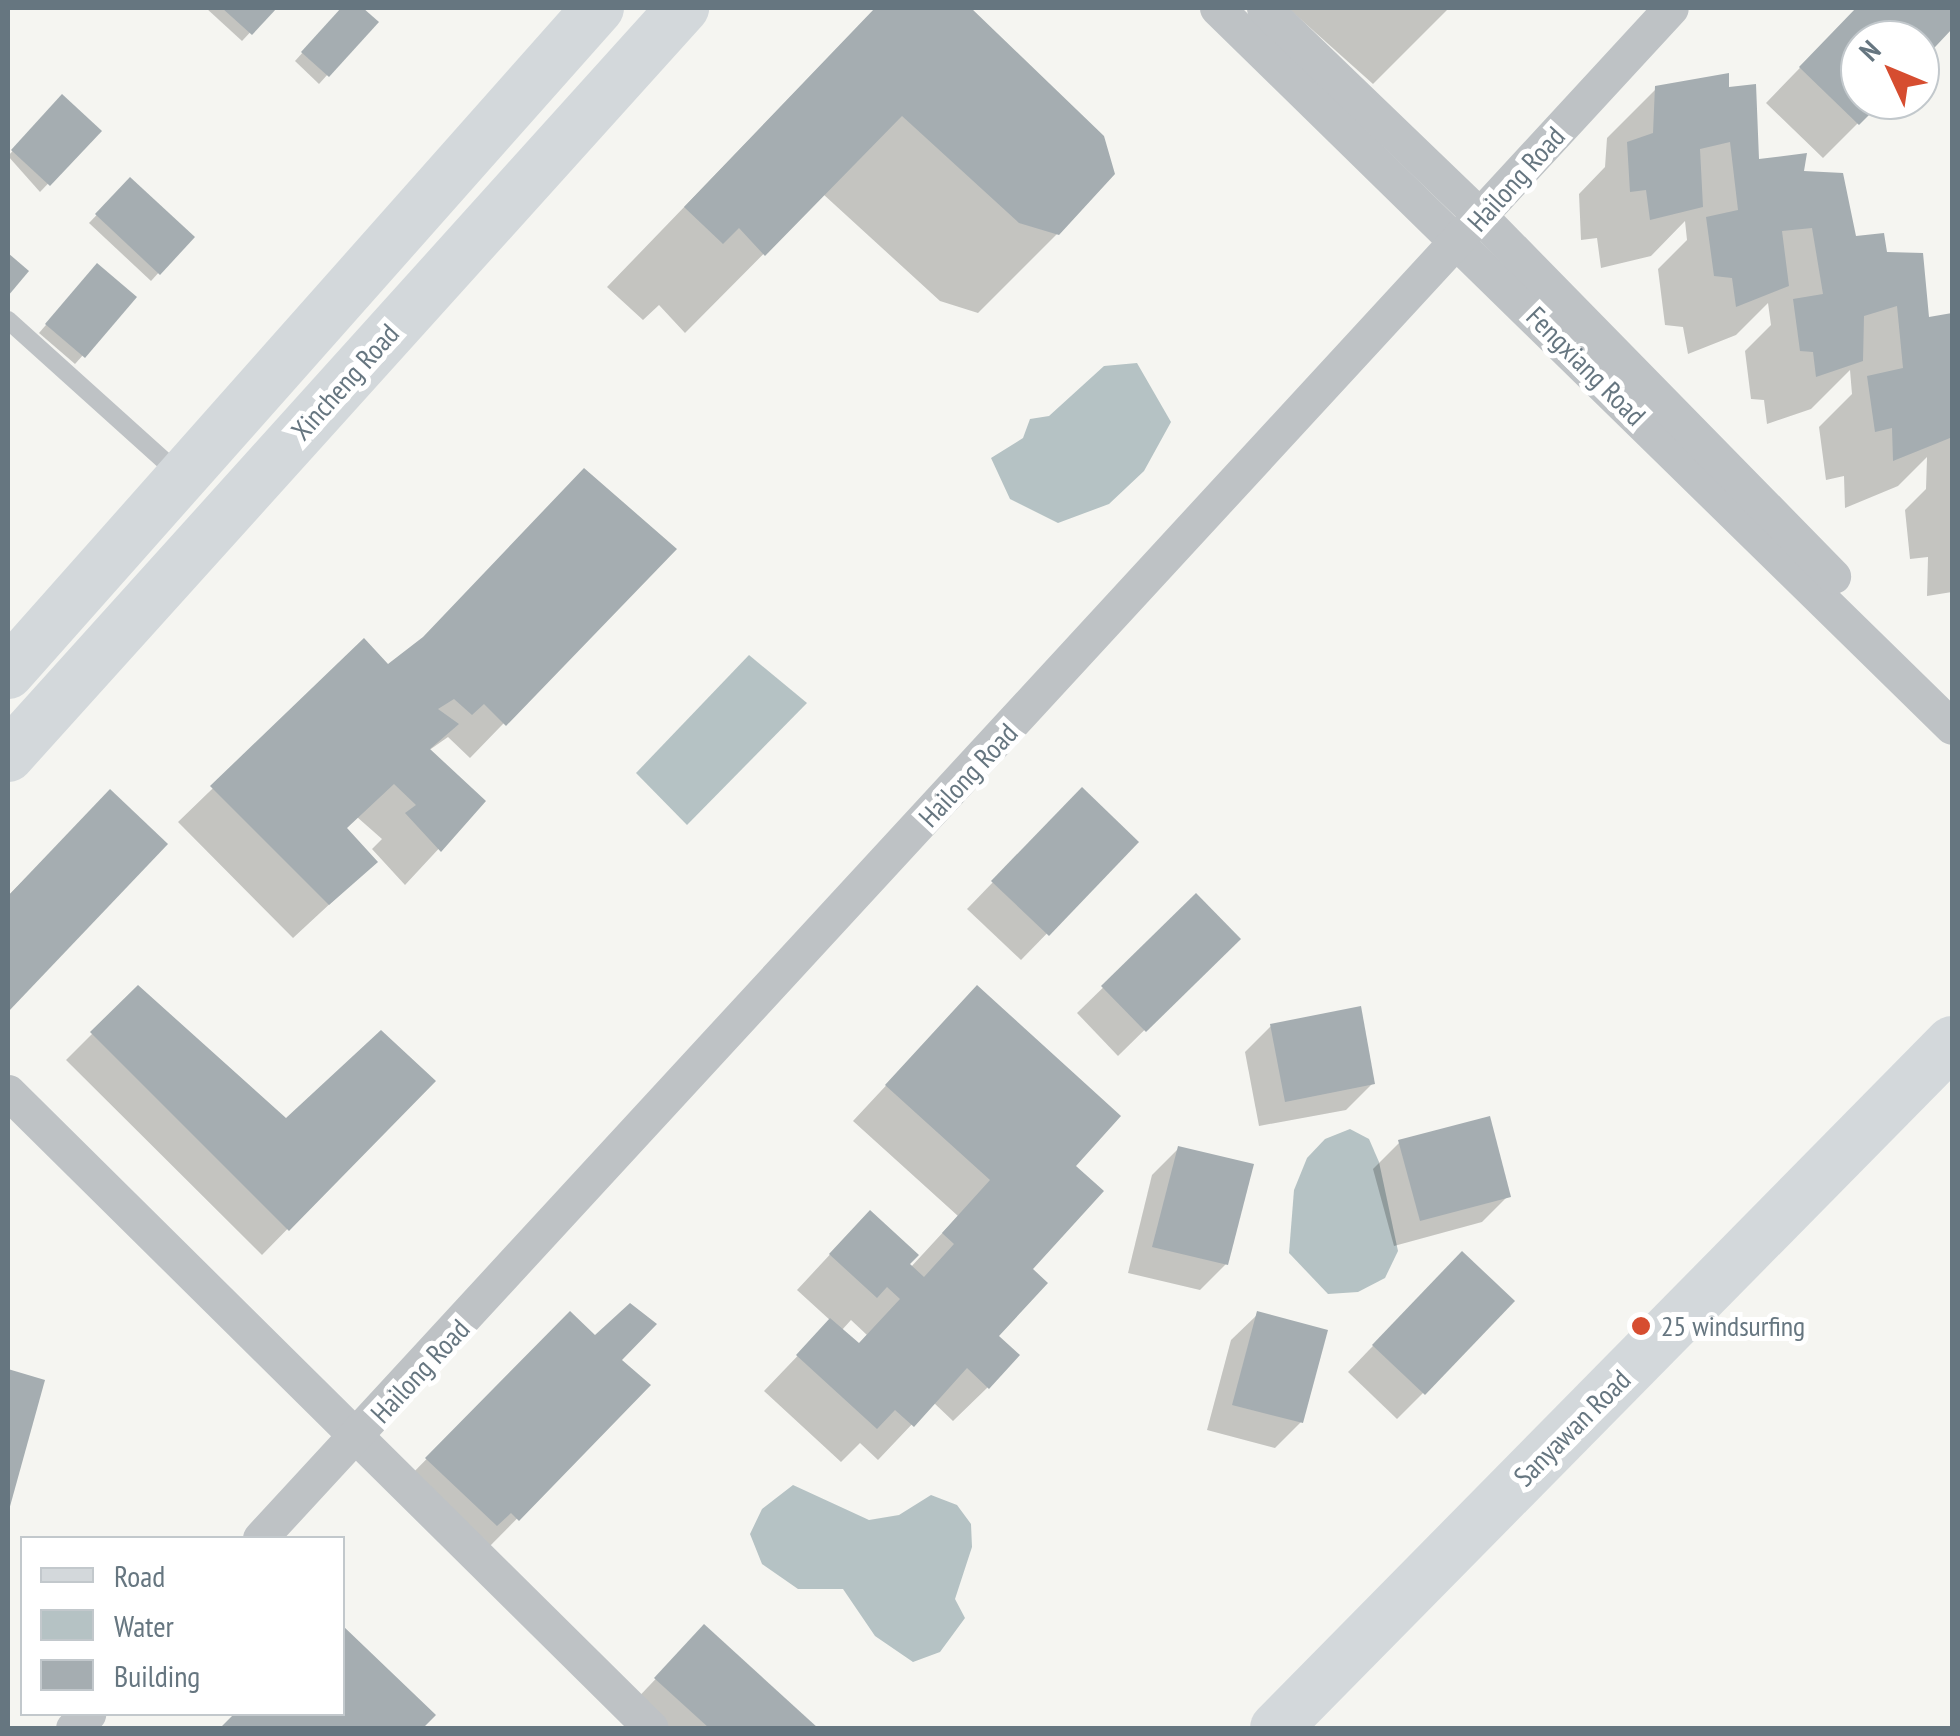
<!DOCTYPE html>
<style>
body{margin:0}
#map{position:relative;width:1960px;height:1736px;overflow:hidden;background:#f5f5f1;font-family:"PT Sans Narrow",sans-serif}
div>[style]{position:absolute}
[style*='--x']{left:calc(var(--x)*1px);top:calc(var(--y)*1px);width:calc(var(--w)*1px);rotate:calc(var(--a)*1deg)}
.water>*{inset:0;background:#b5c2c4}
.shadow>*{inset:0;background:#0003}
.building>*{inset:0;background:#a5adb1}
.service>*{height:18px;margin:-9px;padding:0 9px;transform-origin:9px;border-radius:9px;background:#bec2c5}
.minor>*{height:35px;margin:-17.5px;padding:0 17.5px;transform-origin:17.5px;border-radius:17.5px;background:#bec2c5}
.primary>*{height:52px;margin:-26px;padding:0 26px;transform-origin:26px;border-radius:26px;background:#d3d8db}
.dots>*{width:28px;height:28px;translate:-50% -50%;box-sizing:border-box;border:5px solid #fff;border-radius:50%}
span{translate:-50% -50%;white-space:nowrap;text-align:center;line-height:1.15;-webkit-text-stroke:10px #fff;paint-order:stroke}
.street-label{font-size:28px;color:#667680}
.poi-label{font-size:28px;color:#667680}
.left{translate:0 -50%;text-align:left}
.frame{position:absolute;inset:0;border:10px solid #667680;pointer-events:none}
.legend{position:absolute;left:20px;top:1536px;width:325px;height:180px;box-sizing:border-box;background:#fff;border:2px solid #c2c8cc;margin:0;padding:12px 18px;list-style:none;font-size:30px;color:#667680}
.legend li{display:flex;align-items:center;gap:20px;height:50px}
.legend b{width:50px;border:2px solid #c2c8cc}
.north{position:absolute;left:1840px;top:20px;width:100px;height:100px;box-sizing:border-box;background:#fff;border:2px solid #c2c8cc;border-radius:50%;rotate:314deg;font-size:28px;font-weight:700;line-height:40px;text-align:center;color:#667680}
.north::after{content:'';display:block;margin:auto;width:35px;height:45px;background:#d64d30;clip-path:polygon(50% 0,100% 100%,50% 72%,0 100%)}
</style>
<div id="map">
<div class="water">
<i style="clip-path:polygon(1137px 363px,1171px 422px,1144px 471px,1109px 504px,1058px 523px,1010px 499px,991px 458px,1023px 438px,1030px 419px,1049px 416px,1104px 366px)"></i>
<i style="clip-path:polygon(749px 655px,807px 703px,687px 825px,636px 773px)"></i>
<i style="clip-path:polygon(1350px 1129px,1369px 1139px,1379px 1162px,1398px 1251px,1385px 1278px,1358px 1292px,1328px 1294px,1289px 1253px,1294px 1190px,1307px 1158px,1325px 1139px)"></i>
<i style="clip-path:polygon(793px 1485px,869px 1520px,899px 1515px,931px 1495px,957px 1505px,971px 1524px,972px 1547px,955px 1599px,965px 1618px,940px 1652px,913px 1662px,875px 1636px,843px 1589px,798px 1589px,762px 1564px,750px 1534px,762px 1509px)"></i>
</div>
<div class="shadow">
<i style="clip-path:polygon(206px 8px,273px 8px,242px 41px)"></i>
<i style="clip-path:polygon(343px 8px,359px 8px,375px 22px,319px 84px,295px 61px)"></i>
<i style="clip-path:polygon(876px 8px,968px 8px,1102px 137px,1057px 234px,978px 313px,940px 301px,823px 194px,685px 333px,659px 305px,643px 320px,607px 287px)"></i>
<i style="clip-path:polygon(1288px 8px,1449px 8px,1373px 84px)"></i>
<i style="clip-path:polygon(1858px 8px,1952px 8px,1952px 25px,1920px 59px,1920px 40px,1860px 40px,1860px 100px,1881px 100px,1823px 158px,1766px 103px)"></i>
<i style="clip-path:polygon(1656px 89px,1727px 90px,1757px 162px,1801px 174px,1855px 239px,1885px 254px,1927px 320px,1952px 315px,1952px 592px,1927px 596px,1928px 557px,1910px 559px,1905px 510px,1926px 489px,1927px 457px,1898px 486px,1845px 508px,1844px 476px,1826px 480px,1819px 427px,1852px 394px,1850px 370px,1811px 409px,1767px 424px,1764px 400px,1751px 399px,1745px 351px,1771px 325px,1768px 303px,1736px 335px,1688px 354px,1683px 327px,1665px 325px,1658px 269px,1687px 240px,1685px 221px,1651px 256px,1601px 268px,1597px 238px,1581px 240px,1579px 194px,1605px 167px,1607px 138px)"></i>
<i style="clip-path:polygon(62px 98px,98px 131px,40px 192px,8px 156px)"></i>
<i style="clip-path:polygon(130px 180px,191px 237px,151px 281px,89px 223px)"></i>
<i style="clip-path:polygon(90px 274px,134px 298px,75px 364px,39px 333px)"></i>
<i style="clip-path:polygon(673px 549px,470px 758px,448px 737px,428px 751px,483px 801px,405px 885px,372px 849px,382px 839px,357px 817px,344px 829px,375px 862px,293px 938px,178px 822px,364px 642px,388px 667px)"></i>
<i style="clip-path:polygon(110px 792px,165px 844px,8px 1009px,8px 896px)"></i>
<i style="clip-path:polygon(1056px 817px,1136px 842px,1021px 960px,967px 909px)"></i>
<i style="clip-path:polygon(1196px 897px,1237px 939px,1118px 1056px,1077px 1013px)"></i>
<i style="clip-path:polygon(138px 988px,286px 1121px,432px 1081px,262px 1255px,66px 1060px)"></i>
<i style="clip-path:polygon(evenodd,977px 988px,1072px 1166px,995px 1337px,988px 1387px,953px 1421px,933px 1402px,878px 1460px,860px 1443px,841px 1462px,764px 1391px,831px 1321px,797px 1290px,836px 1248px,910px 1268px,958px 1216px,853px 1121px,977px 988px,851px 1320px,867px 1335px,857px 1346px,841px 1331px,851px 1320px)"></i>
<i style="clip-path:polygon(1271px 1026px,1372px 1084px,1346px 1110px,1259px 1126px,1245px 1052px)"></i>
<i style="clip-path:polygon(1400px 1142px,1508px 1196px,1482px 1222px,1394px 1246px,1373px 1169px)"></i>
<i style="clip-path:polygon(1178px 1149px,1226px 1264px,1200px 1290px,1128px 1273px,1152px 1175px)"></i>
<i style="clip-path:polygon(1436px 1280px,1423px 1393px,1397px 1419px,1348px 1372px)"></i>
<i style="clip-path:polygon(570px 1314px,648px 1386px,483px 1553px,392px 1494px)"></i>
<i style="clip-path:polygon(1258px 1314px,1301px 1422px,1275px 1448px,1207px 1430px,1231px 1340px)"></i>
<i style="clip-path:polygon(8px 1372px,42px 1381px,8px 1505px)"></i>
<i style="clip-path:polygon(704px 1628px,814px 1728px,655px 1728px,630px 1706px)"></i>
<i style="clip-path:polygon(236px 1714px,342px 1714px,432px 1715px,419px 1728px,222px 1728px)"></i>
</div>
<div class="building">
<i style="clip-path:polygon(222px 8px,277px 8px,252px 35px)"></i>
<i style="clip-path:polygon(341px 8px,363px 8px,379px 22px,329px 77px,301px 52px)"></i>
<i style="clip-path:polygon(875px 8px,971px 8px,1104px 136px,1115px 174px,1059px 235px,1019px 223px,902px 116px,765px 256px,739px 228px,723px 244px,684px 207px)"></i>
<i style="clip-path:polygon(1856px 8px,1952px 8px,1952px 29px,1920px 63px,1920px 40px,1860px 40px,1860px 100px,1884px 100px,1859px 125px,1799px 67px)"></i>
<i style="clip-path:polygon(1729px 73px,1729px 87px,1756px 84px,1759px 159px,1807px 153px,1804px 171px,1843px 173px,1856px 236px,1884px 233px,1887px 252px,1923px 253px,1929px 317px,1952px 313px,1950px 438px,1893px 461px,1892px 428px,1875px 432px,1867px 376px,1903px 368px,1897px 306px,1864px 316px,1863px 361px,1816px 377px,1813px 352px,1800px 351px,1793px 299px,1823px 294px,1812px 228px,1782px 231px,1789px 286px,1736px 307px,1732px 278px,1714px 276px,1706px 217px,1738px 210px,1730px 142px,1700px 149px,1703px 207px,1650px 220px,1646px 190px,1630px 192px,1627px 142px,1653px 133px,1655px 86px)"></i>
<i style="clip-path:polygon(62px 94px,102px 131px,50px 186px,11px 150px)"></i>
<i style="clip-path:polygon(130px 177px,195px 237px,160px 275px,95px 214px)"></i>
<i style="clip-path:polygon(8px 253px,29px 271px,8px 296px)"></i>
<i style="clip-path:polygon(97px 263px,137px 297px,85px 358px,45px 324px)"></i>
<i style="clip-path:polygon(584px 468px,677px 549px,506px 726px,484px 704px,472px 715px,454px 699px,438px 709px,459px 724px,430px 749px,486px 801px,441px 852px,405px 813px,416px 805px,394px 784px,347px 828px,378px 862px,329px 905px,210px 786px,364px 638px,388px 664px,423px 637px)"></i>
<i style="clip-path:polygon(1082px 787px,1139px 842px,1049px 936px,991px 881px)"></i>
<i style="clip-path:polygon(110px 789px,168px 844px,8px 1012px,8px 896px)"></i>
<i style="clip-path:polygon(1196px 893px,1241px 939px,1146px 1032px,1101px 986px)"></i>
<i style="clip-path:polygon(138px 985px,286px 1118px,381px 1030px,436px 1081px,289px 1231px,90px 1032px)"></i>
<i style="clip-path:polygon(977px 985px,1121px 1116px,1076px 1166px,1104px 1191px,1033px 1269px,1048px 1283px,999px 1336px,1020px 1355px,989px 1389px,967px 1368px,914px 1427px,895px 1410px,877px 1429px,796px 1355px,830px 1318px,859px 1343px,900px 1299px,887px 1287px,877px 1298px,829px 1254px,870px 1210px,919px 1255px,910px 1264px,924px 1277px,954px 1244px,942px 1233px,990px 1180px,885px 1085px)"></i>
<i style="clip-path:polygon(1361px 1006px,1375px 1084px,1285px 1102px,1270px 1024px)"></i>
<i style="clip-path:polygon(1490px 1116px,1511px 1197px,1420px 1221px,1398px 1140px)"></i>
<i style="clip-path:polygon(1178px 1146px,1254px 1164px,1228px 1265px,1152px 1247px)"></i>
<i style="clip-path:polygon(1462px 1251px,1515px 1301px,1425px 1395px,1372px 1345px)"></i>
<i style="clip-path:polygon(630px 1303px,657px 1324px,622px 1360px,651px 1385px,519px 1521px,511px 1513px,497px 1526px,425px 1458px,570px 1311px,595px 1335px)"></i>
<i style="clip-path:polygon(1257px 1311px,1328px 1330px,1303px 1423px,1232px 1405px)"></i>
<i style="clip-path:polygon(8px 1369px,45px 1380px,9px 1510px,8px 1510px)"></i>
<i style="clip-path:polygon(704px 1624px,818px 1728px,709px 1728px,654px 1678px)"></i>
<i style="clip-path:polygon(342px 1625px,436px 1715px,423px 1728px,220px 1728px,234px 1714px,342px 1714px)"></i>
</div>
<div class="service">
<i style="--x:8;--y:320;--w:229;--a:42"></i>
</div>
<div class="minor">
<i style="--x:1217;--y:8;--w:1028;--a:44.37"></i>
<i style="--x:1264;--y:8;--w:301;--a:43.9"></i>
<i style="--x:1481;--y:217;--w:503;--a:45.56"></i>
<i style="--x:8;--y:1092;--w:904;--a:44.69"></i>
<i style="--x:260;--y:1538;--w:2081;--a:-47.32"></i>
<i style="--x:73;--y:1728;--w:21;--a:-43"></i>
</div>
<div class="primary">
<i style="--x:8;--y:673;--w:889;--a:-48.42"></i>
<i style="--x:8;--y:756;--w:1008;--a:-47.94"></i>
<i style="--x:1276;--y:1728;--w:963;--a:-45.42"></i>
</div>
<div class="dots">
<i style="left:1641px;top:1326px;background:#d64d30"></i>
</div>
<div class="street-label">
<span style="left:1516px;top:179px;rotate:-48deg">Hailong Road</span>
<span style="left:1586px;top:366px;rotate:45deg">Fengxiang Road</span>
<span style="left:345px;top:382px;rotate:-48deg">Xincheng Road</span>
<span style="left:968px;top:775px;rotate:-47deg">Hailong Road</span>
<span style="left:420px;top:1371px;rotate:-47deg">Hailong Road</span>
<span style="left:1572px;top:1428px;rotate:-45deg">Sanyawan Road</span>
</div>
<div class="poi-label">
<span class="left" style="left:1661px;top:1326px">25 windsurfing</span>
</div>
<div class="frame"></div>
<ul class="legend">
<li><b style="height:12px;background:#d3d8db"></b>Road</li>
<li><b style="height:28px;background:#b5c2c4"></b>Water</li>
<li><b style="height:28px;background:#a5adb1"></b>Building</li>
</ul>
<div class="north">N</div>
</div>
